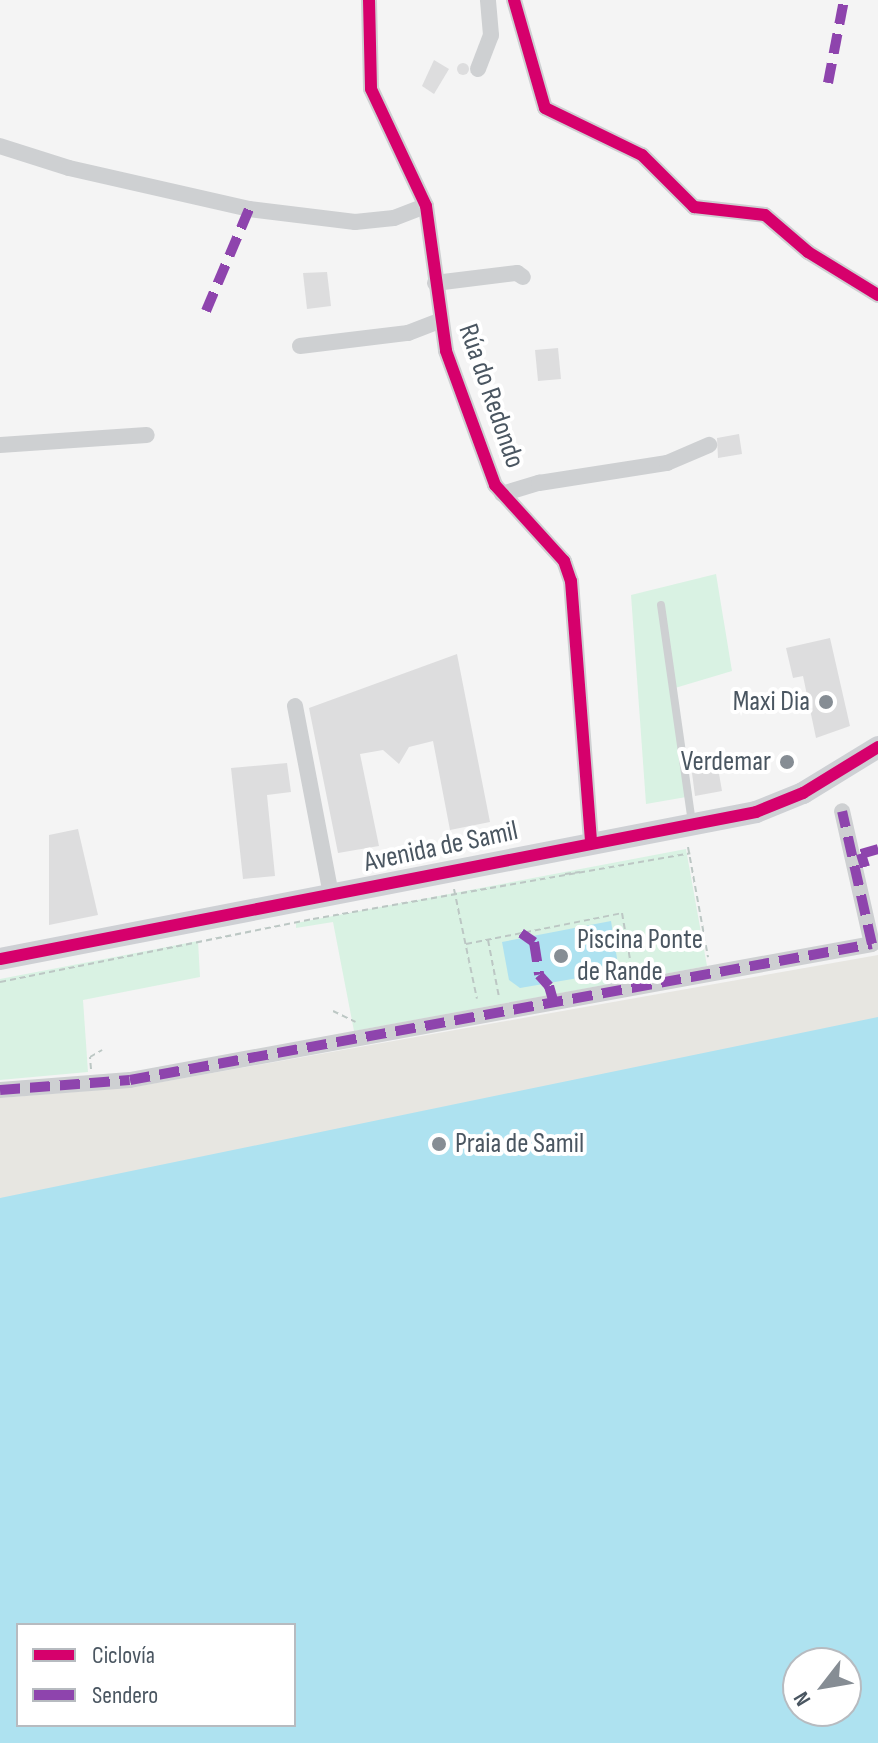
<!DOCTYPE html>
<meta charset="utf-8">
<style>
body{margin:0}
#map{position:relative;width:878px;height:1743px;overflow:hidden;background:#f4f4f4;font-family:"Sofia Sans Condensed",sans-serif}
div>[style]{position:absolute}
[style*='--x']{left:calc(var(--x)*1px);top:calc(var(--y)*1px);width:calc(var(--w)*1px);rotate:calc(var(--a)*1deg)}
.green>*{inset:0;background:#d9f2e3}
.sand>*{inset:0;background:#e7e6e1}
.water>*{inset:0;background:#aee2f0}
.building>*{inset:0;background:#ddddde}
.round{border-radius:50%}
.path>*{height:2px;margin-top:-1px;transform-origin:0;background:repeating-linear-gradient(90deg,#bcc7c4 0 6px,transparent 0 10px)}
.lane>*{height:8px;margin:-4px;padding:0 4px;transform-origin:4px;border-radius:4px;background:#ced0d2}
.street>*{height:16px;margin:-8px;padding:0 8px;transform-origin:8px;border-radius:8px;background:#ced0d2}
.secondary>*{height:22px;margin:-11px;padding:0 11px;transform-origin:11px;border-radius:11px;background:#ced0d4}
.quiet>*{height:10px;margin-top:-5px;transform-origin:0;background:repeating-linear-gradient(90deg,#8e44ad 0 20px,transparent 0 30px)}
.cycleway>*{height:12px;margin:-6px;padding:0 6px;transform-origin:6px;border-radius:6px;background:#d6006c}
.dots>*{width:22px;height:22px;translate:-50% -50%;box-sizing:border-box;border:4px solid #fff;border-radius:50%}
span{translate:-50% -50%;white-space:nowrap;text-align:center;line-height:1.15;-webkit-text-stroke:8px #fff;paint-order:stroke}
.street-label{font-size:28px;color:#4a5661}
.poi-label{font-size:28px;color:#4a5661}
.right{translate:-100% -50%;text-align:right}
.left{translate:0 -50%;text-align:left}
.legend{position:absolute;left:16px;top:1623px;width:280px;height:104px;box-sizing:border-box;background:#fff;border:2px solid #b7bbc0;margin:0;padding:10px 14px;list-style:none;font-size:24px;color:#4a5661}
.legend li{display:flex;align-items:center;gap:16px;height:40px}
.legend b{width:40px;border:2px solid #b7bbc0}
.north{position:absolute;left:782px;top:1647px;width:80px;height:80px;box-sizing:border-box;background:#fff;border:2px solid #b7bbc0;border-radius:50%;rotate:239deg;font-size:22px;font-weight:700;line-height:32px;text-align:center;color:#4a5661}
.north::after{content:'';display:block;margin:auto;width:28px;height:36px;background:#868d94;clip-path:polygon(50% 0,100% 100%,50% 72%,0 100%)}
</style>
<div id="map">
<div class="green">
<i style="clip-path:polygon(716px 574px,732px 671px,675px 688px,692px 796px,646px 804px,631px 595px)"></i>
<i style="clip-path:polygon(686px 849px,707px 966px,354px 1031px,333px 922px,296px 928px,296px 923px)"></i>
<i style="clip-path:polygon(198px 941px,200px 977px,83px 1000px,88px 1072px,0 1080px,0 979px)"></i>
</div>
<div class="sand">
<i style="clip-path:polygon(878px 955px,878px 1190px,0 1294px,0 1098px,134px 1087px)"></i>
</div>
<div class="water">
<i style="clip-path:polygon(611px 921px,619px 971px,520px 988px,509px 980px,502px 942px)"></i>
<i style="clip-path:polygon(evenodd,878px 1017px,878px 1743px,0 1743px,0 1198px,878px 1017px,18px 1625px,294px 1625px,294px 1725px,18px 1725px,18px 1625px,878px 1017px,798px 1663px,846px 1663px,846px 1711px,798px 1711px,798px 1663px)"></i>
</div>
<div class="building">
<i style="clip-path:polygon(434px 60px,449px 69px,434px 94px,422px 86px)"></i>
<i class="round" style="left:457px;top:63px;width:12px;height:12px"></i>
<i style="clip-path:polygon(327px 272px,331px 306px,307px 309px,303px 273px)"></i>
<i style="clip-path:polygon(558px 348px,561px 379px,538px 381px,535px 350px)"></i>
<i style="clip-path:polygon(739px 434px,742px 454px,718px 458px,717px 438px)"></i>
<i style="clip-path:polygon(830px 638px,850px 726px,816px 738px,803px 676px,793px 678px,786px 648px)"></i>
<i style="clip-path:polygon(457px 654px,490px 822px,450px 830px,433px 741px,409px 747px,399px 764px,383px 750px,360px 754px,379px 846px,338px 853px,309px 708px)"></i>
<i style="clip-path:polygon(287px 763px,291px 792px,267px 795px,275px 876px,243px 879px,231px 768px)"></i>
<i style="clip-path:polygon(718px 768px,722px 791px,695px 796px,692px 773px)"></i>
<i style="clip-path:polygon(78px 829px,98px 915px,49px 925px,49px 835px)"></i>
</div>
<div class="path">
<i style="--x:688;--y:847;--w:112;--a:79.7"></i>
<i style="--x:565;--y:874;--w:15;--a:-8"></i>
<i style="--x:454;--y:889;--w:112;--a:78.2"></i>
<i style="--x:488;--y:940;--w:58;--a:79.1"></i>
<i style="--x:466;--y:944;--w:159;--a:-11.2"></i>
<i style="--x:622;--y:913;--w:59;--a:80.2"></i>
<i style="--x:0;--y:982;--w:319;--a:-11.4"></i>
<i style="--x:313;--y:919;--w:383;--a:-9.9"></i>
<i style="--x:333;--y:1011;--w:25;--a:26"></i>
<i style="--x:91;--y:1069;--w:12;--a:-95"></i>
<i style="--x:90;--y:1057;--w:14;--a:-30"></i>
</div>
<div class="lane">
<i style="--x:661;--y:605;--w:220;--a:81.9"></i>
</div>
<div class="street">
<i style="--x:369;--y:0;--w:89;--a:88.7"></i>
<i style="--x:371;--y:89;--w:129;--a:64.8"></i>
<i style="--x:426;--y:206;--w:146;--a:82.1"></i>
<i style="--x:446;--y:351;--w:143;--a:69.9"></i>
<i style="--x:495;--y:485;--w:103;--a:47.8"></i>
<i style="--x:564;--y:561;--w:21;--a:71"></i>
<i style="--x:571;--y:581;--w:262;--a:85.6"></i>
<i style="--x:514;--y:0;--w:112;--a:74"></i>
<i style="--x:545;--y:108;--w:108;--a:25.9"></i>
<i style="--x:642;--y:155;--w:74;--a:45"></i>
<i style="--x:694;--y:207;--w:71;--a:6.4"></i>
<i style="--x:765;--y:215;--w:57;--a:40.7"></i>
<i style="--x:808;--y:252;--w:82;--a:31.6"></i>
<i style="--x:478;--y:69;--w:36;--a:-69"></i>
<i style="--x:491;--y:35;--w:35;--a:-95"></i>
<i style="--x:0;--y:146;--w:72;--a:17.7"></i>
<i style="--x:69;--y:168;--w:185;--a:12.8"></i>
<i style="--x:249;--y:209;--w:107;--a:7"></i>
<i style="--x:355;--y:222;--w:39;--a:-6"></i>
<i style="--x:394;--y:218;--w:34;--a:-21"></i>
<i style="--x:435;--y:283;--w:83;--a:-7"></i>
<i style="--x:517;--y:273;--w:7;--a:34"></i>
<i style="--x:300;--y:346;--w:109;--a:-6.9"></i>
<i style="--x:408;--y:333;--w:34;--a:-21"></i>
<i style="--x:0;--y:445;--w:147;--a:-3.9"></i>
<i style="--x:502;--y:494;--w:39;--a:-17"></i>
<i style="--x:539;--y:483;--w:130;--a:-8.9"></i>
<i style="--x:667;--y:463;--w:46;--a:-23.2"></i>
<i style="--x:295;--y:706;--w:191;--a:79.2"></i>
<i style="--x:0;--y:1090;--w:130;--a:-4.4"></i>
<i style="--x:130;--y:1080;--w:754;--a:-10.39"></i>
<i style="--x:872;--y:944;--w:136;--a:-102.7"></i>
</div>
<div class="secondary">
<i style="--x:0;--y:959;--w:770;--a:-11"></i>
<i style="--x:756;--y:812;--w:51;--a:-22"></i>
<i style="--x:803;--y:793;--w:88;--a:-31.5"></i>
</div>
<div class="quiet">
<i style="--x:828;--y:83;--w:85;--a:-79.1"></i>
<i style="--x:206;--y:311;--w:111;--a:-67.1"></i>
<i style="--x:865;--y:867;--w:14;--a:-107"></i>
<i style="--x:861;--y:854;--w:18;--a:-16"></i>
<i style="--x:521;--y:933;--w:16;--a:35"></i>
<i style="--x:534;--y:942;--w:33;--a:81"></i>
<i style="--x:539;--y:975;--w:15;--a:48"></i>
<i style="--x:549;--y:986;--w:18;--a:74"></i>
<i style="--x:0;--y:1090;--w:130;--a:-4.4"></i>
<i style="--x:130;--y:1080;--w:754;--a:-10.39"></i>
<i style="--x:872;--y:944;--w:136;--a:-102.7"></i>
</div>
<div class="cycleway">
<i style="--x:369;--y:0;--w:89;--a:88.7"></i>
<i style="--x:371;--y:89;--w:129;--a:64.8"></i>
<i style="--x:426;--y:206;--w:146;--a:82.1"></i>
<i style="--x:446;--y:351;--w:143;--a:69.9"></i>
<i style="--x:495;--y:485;--w:103;--a:47.8"></i>
<i style="--x:564;--y:561;--w:21;--a:71"></i>
<i style="--x:571;--y:581;--w:262;--a:85.6"></i>
<i style="--x:514;--y:0;--w:112;--a:74"></i>
<i style="--x:545;--y:108;--w:108;--a:25.9"></i>
<i style="--x:642;--y:155;--w:74;--a:45"></i>
<i style="--x:694;--y:207;--w:71;--a:6.4"></i>
<i style="--x:765;--y:215;--w:57;--a:40.7"></i>
<i style="--x:808;--y:252;--w:82;--a:31.6"></i>
<i style="--x:0;--y:959;--w:770;--a:-11"></i>
<i style="--x:756;--y:812;--w:51;--a:-22"></i>
<i style="--x:803;--y:793;--w:88;--a:-31.5"></i>
</div>
<div class="dots">
<i style="left:826px;top:702px;background:#868d94"></i>
<i style="left:787px;top:762px;background:#868d94"></i>
<i style="left:561px;top:956px;background:#868d94"></i>
<i style="left:439px;top:1144px;background:#868d94"></i>
</div>
<div class="street-label">
<span style="left:491px;top:396px;rotate:71deg">Rúa do Redondo</span>
<span style="left:441px;top:847px;rotate:-12deg">Avenida de Samil</span>
</div>
<div class="poi-label">
<span class="right" style="left:810px;top:702px">Maxi Dia</span>
<span class="right" style="left:771px;top:762px">Verdemar</span>
<span class="left" style="left:577px;top:956px">Piscina Ponte<br>de Rande</span>
<span class="left" style="left:455px;top:1144px">Praia de Samil</span>
</div>
<ul class="legend">
<li><b style="height:10px;background:#d6006c"></b>Ciclovía</li>
<li><b style="height:10px;background:#8e44ad"></b>Sendero</li>
</ul>
<div class="north">N</div>
</div>
